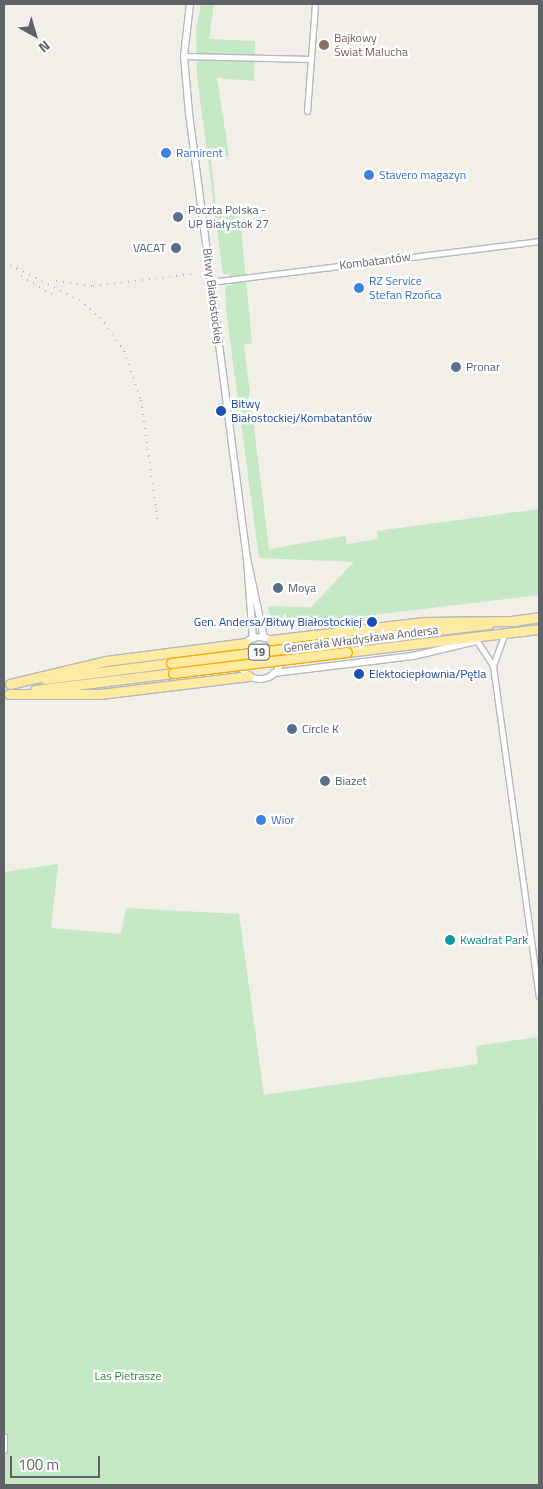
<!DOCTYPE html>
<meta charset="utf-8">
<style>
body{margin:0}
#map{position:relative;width:543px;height:1489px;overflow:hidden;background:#f1efe8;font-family:"Titillium Web",sans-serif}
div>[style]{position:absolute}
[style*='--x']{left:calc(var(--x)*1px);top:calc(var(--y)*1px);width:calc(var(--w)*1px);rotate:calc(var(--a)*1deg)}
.green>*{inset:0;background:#c5e8c5}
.roads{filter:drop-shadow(1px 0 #b5b8bc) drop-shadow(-1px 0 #b5b8bc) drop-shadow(0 1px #b5b8bc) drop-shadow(0 -1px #b5b8bc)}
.minor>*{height:5px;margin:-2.5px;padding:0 2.5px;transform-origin:2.5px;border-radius:2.5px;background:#fff}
.tertiary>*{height:6px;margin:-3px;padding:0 3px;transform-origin:3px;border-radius:3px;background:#fff}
.tertiary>.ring{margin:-3px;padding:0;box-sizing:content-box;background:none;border:6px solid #fff;border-radius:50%}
.trunk>*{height:9px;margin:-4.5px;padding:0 4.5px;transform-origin:4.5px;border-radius:4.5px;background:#feeaa1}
.rail>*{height:2px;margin-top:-1px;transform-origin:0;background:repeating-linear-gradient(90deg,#b6b7b8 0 1px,transparent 0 7px)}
.bridges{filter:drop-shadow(1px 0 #f9ab00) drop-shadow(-1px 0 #f9ab00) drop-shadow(0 1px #f9ab00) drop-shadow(0 -1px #f9ab00)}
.trunk-bridge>*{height:9px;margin:-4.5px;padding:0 4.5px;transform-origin:4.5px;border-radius:4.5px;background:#feeaa1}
.dots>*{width:14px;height:14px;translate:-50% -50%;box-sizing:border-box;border:2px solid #fff;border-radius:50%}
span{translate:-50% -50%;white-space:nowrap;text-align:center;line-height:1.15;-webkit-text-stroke:4.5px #fff;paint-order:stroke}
.shield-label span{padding:1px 4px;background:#fff;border:1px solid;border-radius:4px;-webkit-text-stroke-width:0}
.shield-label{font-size:11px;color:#5f6368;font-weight:700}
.education-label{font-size:12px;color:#785e54}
.left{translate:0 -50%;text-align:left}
.shop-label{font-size:12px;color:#366cbe}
.service-label{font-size:12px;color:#4e5e75}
.right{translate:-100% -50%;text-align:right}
.street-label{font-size:12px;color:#5f6368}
.transit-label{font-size:12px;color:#164399}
.culture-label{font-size:12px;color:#0d838f}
.park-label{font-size:12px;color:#348238}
.frame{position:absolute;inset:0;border:5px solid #5f6368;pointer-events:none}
.north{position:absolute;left:10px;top:10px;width:50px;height:50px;-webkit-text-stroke:4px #fff;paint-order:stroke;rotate:141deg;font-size:14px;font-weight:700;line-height:20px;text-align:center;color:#5f6368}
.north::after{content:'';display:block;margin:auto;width:18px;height:22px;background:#5f6368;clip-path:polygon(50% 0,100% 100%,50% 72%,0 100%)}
.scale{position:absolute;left:10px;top:1456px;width:90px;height:22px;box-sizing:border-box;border:2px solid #5f6368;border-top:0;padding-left:6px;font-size:15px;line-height:18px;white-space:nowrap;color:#5f6368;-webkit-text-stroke:4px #fff;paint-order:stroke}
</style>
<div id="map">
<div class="green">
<i style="clip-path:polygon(201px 4px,214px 4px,209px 39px,255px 41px,254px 81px,217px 78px,229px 156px,211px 159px,216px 210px,239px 207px,252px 343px,244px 345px,269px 549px,345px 536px,347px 544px,378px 539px,377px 531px,539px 509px,539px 595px,298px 624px,271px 616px,267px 606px,311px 607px,354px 562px,259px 558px,226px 310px,225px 286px,232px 285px,229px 274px,223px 274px,197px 76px,196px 28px)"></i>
<i style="clip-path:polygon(58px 864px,51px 928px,121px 934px,126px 908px,239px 914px,264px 1095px,478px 1064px,476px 1046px,537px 1037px,539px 1485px,4px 1485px,4px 872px)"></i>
</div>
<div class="roads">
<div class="minor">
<i style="--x:184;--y:56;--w:127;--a:1.4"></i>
<i style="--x:307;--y:111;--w:107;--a:-85.7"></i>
<i style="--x:211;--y:282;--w:331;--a:-7.1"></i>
<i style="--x:503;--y:638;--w:30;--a:110"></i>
<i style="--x:493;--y:666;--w:333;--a:82.1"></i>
<i style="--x:477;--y:641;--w:30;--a:57"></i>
<i style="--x:4;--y:1436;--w:14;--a:90"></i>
</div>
<div class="tertiary">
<i style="--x:190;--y:4;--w:52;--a:96.6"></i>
<i style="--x:184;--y:56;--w:57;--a:85"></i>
<i style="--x:189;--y:113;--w:449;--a:82.6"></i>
<i style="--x:247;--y:558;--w:82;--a:78"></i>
<i style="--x:247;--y:560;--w:79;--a:85.7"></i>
<i class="ring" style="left:239px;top:637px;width:36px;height:36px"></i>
<i style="--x:274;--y:673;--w:140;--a:-7"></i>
<i style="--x:413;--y:656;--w:66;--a:-13.2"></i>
</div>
<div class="trunk">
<i style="--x:512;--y:621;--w:27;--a:-8"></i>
<i style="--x:271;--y:640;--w:154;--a:-6.7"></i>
<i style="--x:424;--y:622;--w:92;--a:-0.6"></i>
<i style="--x:346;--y:641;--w:144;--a:-6.8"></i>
<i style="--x:347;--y:652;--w:193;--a:-6.8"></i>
<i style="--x:45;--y:679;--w:127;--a:-7.2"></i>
<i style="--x:10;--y:684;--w:99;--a:-13.5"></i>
<i style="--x:106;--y:661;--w:141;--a:-7.3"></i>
<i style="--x:35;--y:690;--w:139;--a:-7"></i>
<i style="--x:9;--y:694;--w:91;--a:0"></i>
<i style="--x:100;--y:694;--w:150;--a:-6.9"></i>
</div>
</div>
<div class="rail">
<i style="--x:4;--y:262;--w:84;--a:26.9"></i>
<i style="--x:79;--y:300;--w:27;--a:39"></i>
<i style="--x:100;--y:317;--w:42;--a:54.8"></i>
<i style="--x:124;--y:351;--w:52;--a:70.9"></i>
<i style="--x:141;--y:400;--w:125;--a:82.2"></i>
<i style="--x:21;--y:276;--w:41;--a:31"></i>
<i style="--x:56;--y:281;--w:37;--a:8"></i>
<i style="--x:93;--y:286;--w:100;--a:-6.9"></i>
</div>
<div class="bridges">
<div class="trunk-bridge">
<i style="--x:171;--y:663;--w:176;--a:-7.2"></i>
<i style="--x:173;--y:673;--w:175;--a:-6.9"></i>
</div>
</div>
<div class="dots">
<i style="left:324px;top:45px;background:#8d6e63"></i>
<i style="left:166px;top:153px;background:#3f7fe0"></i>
<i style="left:369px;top:175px;background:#3f7fe0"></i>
<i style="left:178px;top:217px;background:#5c6f8a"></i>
<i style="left:176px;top:248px;background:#5c6f8a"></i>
<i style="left:359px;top:288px;background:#3f7fe0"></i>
<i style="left:456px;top:367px;background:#5c6f8a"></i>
<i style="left:221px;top:411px;background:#1a4fb4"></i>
<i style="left:278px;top:588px;background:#5c6f8a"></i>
<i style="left:372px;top:622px;background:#1a4fb4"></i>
<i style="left:359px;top:674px;background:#1a4fb4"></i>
<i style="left:292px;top:729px;background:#5c6f8a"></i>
<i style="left:325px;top:781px;background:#5c6f8a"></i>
<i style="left:261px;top:820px;background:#3f7fe0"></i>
<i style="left:450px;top:940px;background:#0f9aa8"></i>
</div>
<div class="shield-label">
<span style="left:259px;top:652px">19</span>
</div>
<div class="education-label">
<span class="left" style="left:334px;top:45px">Bajkowy<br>Świat Malucha</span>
</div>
<div class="shop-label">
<span class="left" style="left:176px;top:153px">Ramirent</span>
<span class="left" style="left:379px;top:175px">Stavero magazyn</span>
<span class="left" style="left:369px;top:288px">RZ Service<br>Stefan Rzońca</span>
<span class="left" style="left:271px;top:820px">Wior</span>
</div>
<div class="service-label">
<span class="left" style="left:188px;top:217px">Poczta Polska -<br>UP Białystok 27</span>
<span class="right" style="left:166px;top:248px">VACAT</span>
<span class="left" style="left:466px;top:367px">Pronar</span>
<span class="left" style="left:288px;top:588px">Moya</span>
<span class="left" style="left:302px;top:729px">Circle K</span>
<span class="left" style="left:335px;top:781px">Biazet</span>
</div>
<div class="street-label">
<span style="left:375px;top:261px;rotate:-7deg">Kombatantów</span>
<span style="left:213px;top:296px;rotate:83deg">Bitwy Białostockiej</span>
<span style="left:361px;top:639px;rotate:-7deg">Generała Władysława Andersa</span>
</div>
<div class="transit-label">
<span class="left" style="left:231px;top:411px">Bitwy<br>Białostockiej/Kombatantów</span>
<span class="right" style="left:362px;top:622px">Gen. Andersa/Bitwy Białostockiej</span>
<span class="left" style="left:369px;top:674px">Elektociepłownia/Pętla</span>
</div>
<div class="culture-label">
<span class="left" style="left:460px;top:940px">Kwadrat Park</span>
</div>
<div class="park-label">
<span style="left:128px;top:1376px">Las Pietrasze</span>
</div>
<div class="frame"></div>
<div class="north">N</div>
<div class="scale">100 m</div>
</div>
